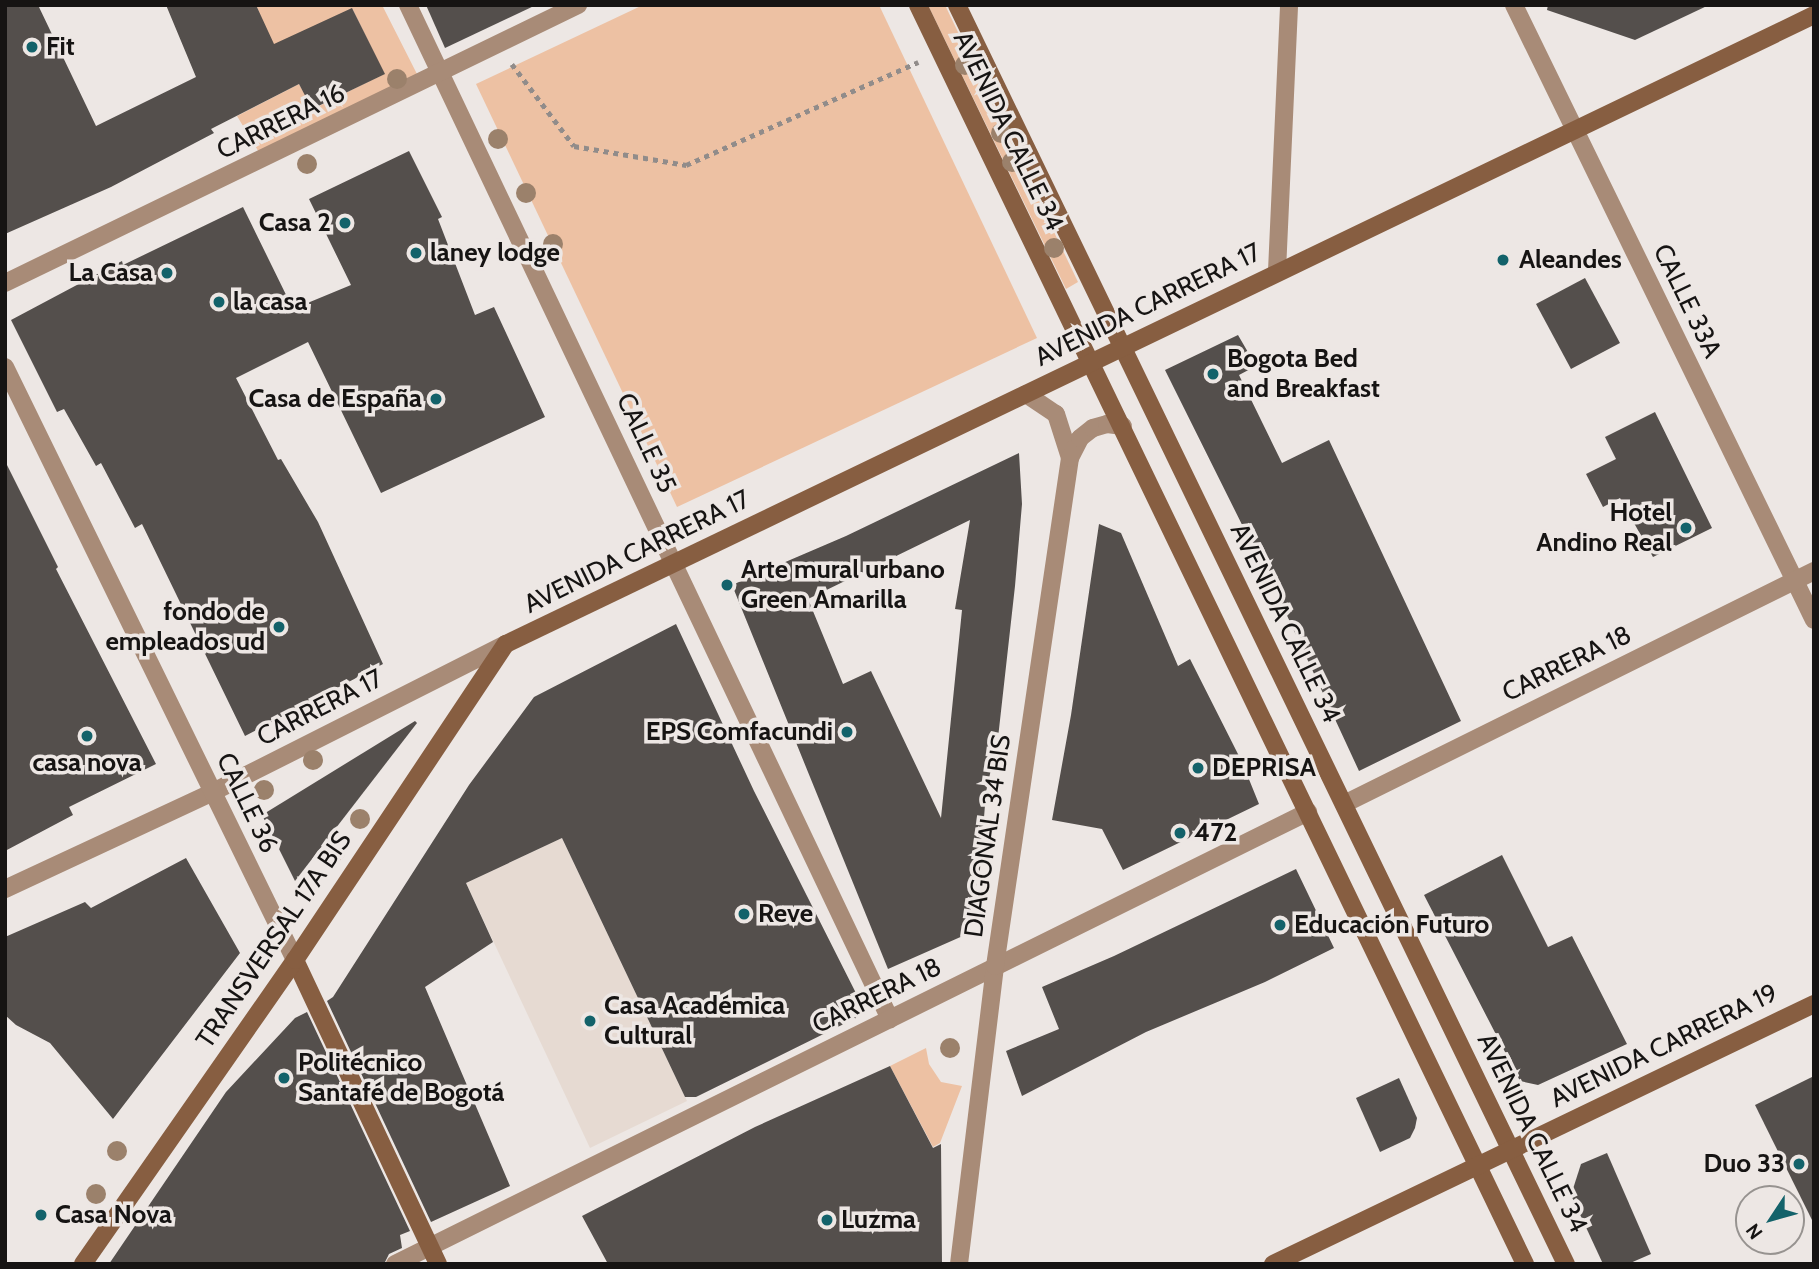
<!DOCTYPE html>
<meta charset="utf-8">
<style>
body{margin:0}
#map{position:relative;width:1819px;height:1269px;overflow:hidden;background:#ede7e4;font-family:Cabin,sans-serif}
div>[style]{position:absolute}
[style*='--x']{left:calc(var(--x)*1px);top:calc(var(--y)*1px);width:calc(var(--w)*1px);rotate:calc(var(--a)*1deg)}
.built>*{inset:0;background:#e6dad2}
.green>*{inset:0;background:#edc1a3}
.building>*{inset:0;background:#544f4c}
.path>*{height:4.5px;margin-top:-2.25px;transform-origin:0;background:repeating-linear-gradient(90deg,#918c8a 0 5px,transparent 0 10px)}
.minor>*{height:18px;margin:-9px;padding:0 9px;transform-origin:9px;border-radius:9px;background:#a88b77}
.tertiary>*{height:18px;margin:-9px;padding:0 9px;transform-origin:9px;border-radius:9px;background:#a88b77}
.secondary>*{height:18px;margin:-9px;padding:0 9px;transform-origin:9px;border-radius:9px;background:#875e41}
.trees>*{width:20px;height:20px;margin:-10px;border-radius:50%;background:#9b816b}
.dots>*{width:19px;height:19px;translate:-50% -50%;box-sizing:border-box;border:4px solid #ede7e4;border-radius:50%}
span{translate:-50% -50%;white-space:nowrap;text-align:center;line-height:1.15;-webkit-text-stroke:7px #ede7e4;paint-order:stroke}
.poi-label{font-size:26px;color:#161413;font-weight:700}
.left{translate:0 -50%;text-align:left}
.right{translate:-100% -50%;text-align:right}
.street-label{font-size:26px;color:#161413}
.frame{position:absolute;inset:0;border:7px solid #161413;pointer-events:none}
.north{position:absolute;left:1735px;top:1185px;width:70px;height:70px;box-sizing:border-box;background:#ede7e4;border:2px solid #979390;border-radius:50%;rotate:234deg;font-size:19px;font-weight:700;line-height:28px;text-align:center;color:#161413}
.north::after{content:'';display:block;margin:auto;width:24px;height:32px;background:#13626a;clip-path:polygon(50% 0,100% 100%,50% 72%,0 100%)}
</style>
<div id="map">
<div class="built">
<i style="clip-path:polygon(562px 838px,687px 1101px,590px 1148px,466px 883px)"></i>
</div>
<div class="green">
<i style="clip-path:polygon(256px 5px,382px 5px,418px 76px,260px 154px,237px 116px,299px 84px,313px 109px,384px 74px,353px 10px,273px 46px)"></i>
<i style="clip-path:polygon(643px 5px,879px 5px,1037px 338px,677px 507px,476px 84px)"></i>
<i style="clip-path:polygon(928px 5px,945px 5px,1078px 282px,1066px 289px)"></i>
<i style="clip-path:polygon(926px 1048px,929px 1064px,941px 1082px,962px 1086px,940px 1143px,933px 1147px,890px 1066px)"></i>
</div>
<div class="building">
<i style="clip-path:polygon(5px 5px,38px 5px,96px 126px,196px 77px,166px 5px,256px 5px,274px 44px,352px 8px,385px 74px,312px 109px,299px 84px,211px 129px,214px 133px,111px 187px,5px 234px)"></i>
<i style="clip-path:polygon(426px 5px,536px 5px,445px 48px)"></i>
<i style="clip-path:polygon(1548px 5px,1709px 5px,1635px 40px,1547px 10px)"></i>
<i style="clip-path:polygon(409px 151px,442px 217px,438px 219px,475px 315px,494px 307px,545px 417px,381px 493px,308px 342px,236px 378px,278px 460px,281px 459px,318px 522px,383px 664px,245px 736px,142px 524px,135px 528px,101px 463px,96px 466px,64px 409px,57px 412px,11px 320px,122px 261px,123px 265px,243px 207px,293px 309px,351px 285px,309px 199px)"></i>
<i style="clip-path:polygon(1585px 278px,1620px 343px,1571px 369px,1536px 304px)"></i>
<i style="clip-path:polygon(1238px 335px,1256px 366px,1239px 375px,1282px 463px,1329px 440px,1461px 721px,1359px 771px,1284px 609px,1165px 370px)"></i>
<i style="clip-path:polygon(1655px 412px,1712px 528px,1653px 557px,1620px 498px,1603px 507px,1586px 474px,1616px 459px,1605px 437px)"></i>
<i style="clip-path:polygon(evenodd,1019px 453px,1022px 504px,1015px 586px,998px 738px,986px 792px,980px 869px,965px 935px,888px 969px,732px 585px,846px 536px,1019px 453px,970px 520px,955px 609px,962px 610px,941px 818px,871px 671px,843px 684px,808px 599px,970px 520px)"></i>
<i style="clip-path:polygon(5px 461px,58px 567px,56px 569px,156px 764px,69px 807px,73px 815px,5px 851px)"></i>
<i style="clip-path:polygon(1099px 524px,1121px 533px,1178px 666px,1190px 659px,1242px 762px,1259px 804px,1123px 870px,1102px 829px,1052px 820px,1071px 715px)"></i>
<i style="clip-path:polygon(676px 624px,754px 791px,866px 1013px,696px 1097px,685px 1097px,562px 838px,466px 883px,493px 942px,425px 987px,510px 1186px,431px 1222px,327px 1001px,333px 997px,469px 785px,534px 697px)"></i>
<i style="clip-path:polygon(415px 721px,417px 723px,295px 881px,262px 815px)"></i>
<i style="clip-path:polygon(1502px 855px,1548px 947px,1572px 936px,1627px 1044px,1538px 1085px,1520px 1081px,1424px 895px)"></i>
<i style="clip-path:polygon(186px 858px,240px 953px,113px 1119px,50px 1043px,16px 1025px,5px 1015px,5px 937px,85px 902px,91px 908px)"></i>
<i style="clip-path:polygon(1296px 869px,1334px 948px,1265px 982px,1146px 1032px,1022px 1096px,1006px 1051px,1059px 1029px,1042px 987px,1114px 956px)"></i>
<i style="clip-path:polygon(307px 1012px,410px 1231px,400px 1235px,402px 1248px,389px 1254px,384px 1264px,109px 1264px,226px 1092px,295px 1018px)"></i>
<i style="clip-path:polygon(890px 1066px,933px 1148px,941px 1144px,942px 1264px,608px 1264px,582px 1216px,755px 1127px)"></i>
<i style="clip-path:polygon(1814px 1076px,1814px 1224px,1755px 1105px)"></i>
<i style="clip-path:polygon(1399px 1078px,1417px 1118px,1415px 1128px,1410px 1138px,1380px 1152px,1356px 1098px)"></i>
<i style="clip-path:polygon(1607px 1153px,1651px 1254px,1628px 1264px,1603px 1264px,1571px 1195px,1581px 1164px)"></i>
</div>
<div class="path">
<i style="--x:512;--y:64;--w:103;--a:52.9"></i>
<i style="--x:574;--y:146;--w:114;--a:9.6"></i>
<i style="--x:686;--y:165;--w:254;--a:-23.9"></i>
</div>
<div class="minor">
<i style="--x:408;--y:5;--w:1123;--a:64.58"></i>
<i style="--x:1514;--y:5;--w:684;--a:64"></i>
<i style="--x:1026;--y:394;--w:36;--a:34"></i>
<i style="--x:1056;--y:414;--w:46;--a:72.3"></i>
<i style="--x:1344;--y:804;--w:525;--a:-26.37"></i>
<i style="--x:5;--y:889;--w:230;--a:-25"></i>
<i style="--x:213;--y:792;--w:328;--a:-26.8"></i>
<i style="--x:395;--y:1264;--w:1019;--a:-26.34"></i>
<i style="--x:959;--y:1264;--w:300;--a:-83.1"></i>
<i style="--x:995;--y:966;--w:514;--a:-81.6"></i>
<i style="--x:1070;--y:458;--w:22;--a:-63"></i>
<i style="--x:1080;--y:438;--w:16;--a:-38"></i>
<i style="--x:1093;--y:428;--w:15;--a:-16"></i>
<i style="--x:1107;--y:424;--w:16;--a:7"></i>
</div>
<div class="tertiary">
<i style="--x:1277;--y:271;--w:266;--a:-87.4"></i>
<i style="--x:5;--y:283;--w:637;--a:-25.88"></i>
<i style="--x:5;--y:367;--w:660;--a:63.94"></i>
</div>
<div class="secondary">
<i style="--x:918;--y:5;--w:1398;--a:64.26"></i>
<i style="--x:957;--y:5;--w:1399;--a:64.19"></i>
<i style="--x:295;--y:960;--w:336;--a:64.8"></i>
<i style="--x:83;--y:1264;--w:371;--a:-55.1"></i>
<i style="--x:295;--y:960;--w:380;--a:-56.3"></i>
<i style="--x:506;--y:644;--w:1451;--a:-25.68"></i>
<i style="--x:1273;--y:1264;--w:600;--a:-25.67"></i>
</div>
<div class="trees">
<i style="left:965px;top:65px"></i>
<i style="left:397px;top:79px"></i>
<i style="left:1001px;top:133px"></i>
<i style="left:498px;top:139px"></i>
<i style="left:1012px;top:162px"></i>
<i style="left:307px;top:164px"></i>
<i style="left:526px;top:193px"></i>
<i style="left:553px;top:244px"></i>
<i style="left:1054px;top:248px"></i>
<i style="left:313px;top:760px"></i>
<i style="left:264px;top:790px"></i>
<i style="left:360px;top:819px"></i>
<i style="left:335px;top:852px"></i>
<i style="left:950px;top:1048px"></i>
<i style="left:117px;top:1151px"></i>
<i style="left:96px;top:1194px"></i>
</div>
<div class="dots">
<i style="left:32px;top:47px;background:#13626a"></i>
<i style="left:345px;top:223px;background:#13626a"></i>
<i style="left:416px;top:253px;background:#13626a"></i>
<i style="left:1503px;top:260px;background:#13626a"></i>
<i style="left:167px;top:273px;background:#13626a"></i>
<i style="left:219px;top:302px;background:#13626a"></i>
<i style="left:1213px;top:374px;background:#13626a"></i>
<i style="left:436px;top:399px;background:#13626a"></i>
<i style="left:1686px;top:528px;background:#13626a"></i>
<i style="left:727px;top:585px;background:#13626a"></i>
<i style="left:279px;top:627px;background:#13626a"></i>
<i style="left:847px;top:732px;background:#13626a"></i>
<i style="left:87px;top:736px;background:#13626a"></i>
<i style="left:1198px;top:768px;background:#13626a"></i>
<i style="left:1180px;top:833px;background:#13626a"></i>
<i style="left:744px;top:914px;background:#13626a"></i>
<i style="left:1280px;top:925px;background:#13626a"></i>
<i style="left:590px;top:1021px;background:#13626a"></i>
<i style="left:284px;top:1078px;background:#13626a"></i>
<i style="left:1799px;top:1164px;background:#13626a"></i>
<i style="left:41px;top:1215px;background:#13626a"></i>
<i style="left:827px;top:1220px;background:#13626a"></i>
</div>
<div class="poi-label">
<span class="left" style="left:46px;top:47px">Fit</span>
<span class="right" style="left:331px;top:223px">Casa 2</span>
<span class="left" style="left:430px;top:253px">laney lodge</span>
<span class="left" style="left:1519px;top:260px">Aleandes</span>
<span class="right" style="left:153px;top:273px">La Casa</span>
<span class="left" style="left:233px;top:302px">la casa</span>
<span class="left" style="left:1227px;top:374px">Bogota Bed<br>and Breakfast</span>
<span class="right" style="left:422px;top:399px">Casa de España</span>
<span class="right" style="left:1672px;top:528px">Hotel<br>Andino Real</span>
<span class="left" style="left:741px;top:585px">Arte mural urbano<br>Green Amarilla</span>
<span class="right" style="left:265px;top:627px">fondo de<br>empleados ud</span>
<span class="right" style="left:833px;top:732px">EPS Comfacundi</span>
<span style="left:87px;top:763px">casa nova</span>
<span class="left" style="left:1212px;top:768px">DEPRISA</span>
<span class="left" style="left:1194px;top:833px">472</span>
<span class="left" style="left:758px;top:914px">Reve</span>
<span class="left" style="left:1294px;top:925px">Educación Futuro</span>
<span class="left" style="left:604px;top:1021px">Casa Académica<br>Cultural</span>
<span class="left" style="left:298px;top:1078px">Politécnico<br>Santafé de Bogotá</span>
<span class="right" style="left:1785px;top:1164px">Duo 33</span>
<span class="left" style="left:55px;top:1215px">Casa Nova</span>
<span class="left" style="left:841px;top:1220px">Luzma</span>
</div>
<div class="street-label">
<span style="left:281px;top:122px;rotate:-26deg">CARRERA 16</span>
<span style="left:1008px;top:131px;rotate:64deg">AVENIDA CALLE 34</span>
<span style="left:1687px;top:301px;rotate:64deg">CALLE 33A</span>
<span style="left:1148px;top:305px;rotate:-26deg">AVENIDA CARRERA 17</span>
<span style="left:646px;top:443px;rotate:65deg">CALLE 35</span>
<span style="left:637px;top:552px;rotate:-26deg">AVENIDA CARRERA 17</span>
<span style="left:1285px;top:623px;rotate:64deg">AVENIDA CALLE 34</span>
<span style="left:1567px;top:664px;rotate:-26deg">CARRERA 18</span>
<span style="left:320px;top:708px;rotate:-27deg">CARRERA 17</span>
<span style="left:247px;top:803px;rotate:64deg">CALLE 36</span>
<span style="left:988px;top:836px;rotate:-82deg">DIAGONAL 34 BIS</span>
<span style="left:274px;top:940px;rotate:-56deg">TRANSVERSAL 17A BIS</span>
<span style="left:877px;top:996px;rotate:-26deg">CARRERA 18</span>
<span style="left:1664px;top:1046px;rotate:-26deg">AVENIDA CARRERA 19</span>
<span style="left:1532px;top:1133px;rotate:64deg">AVENIDA CALLE 34</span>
</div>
<div class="frame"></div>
<div class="north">N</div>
</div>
